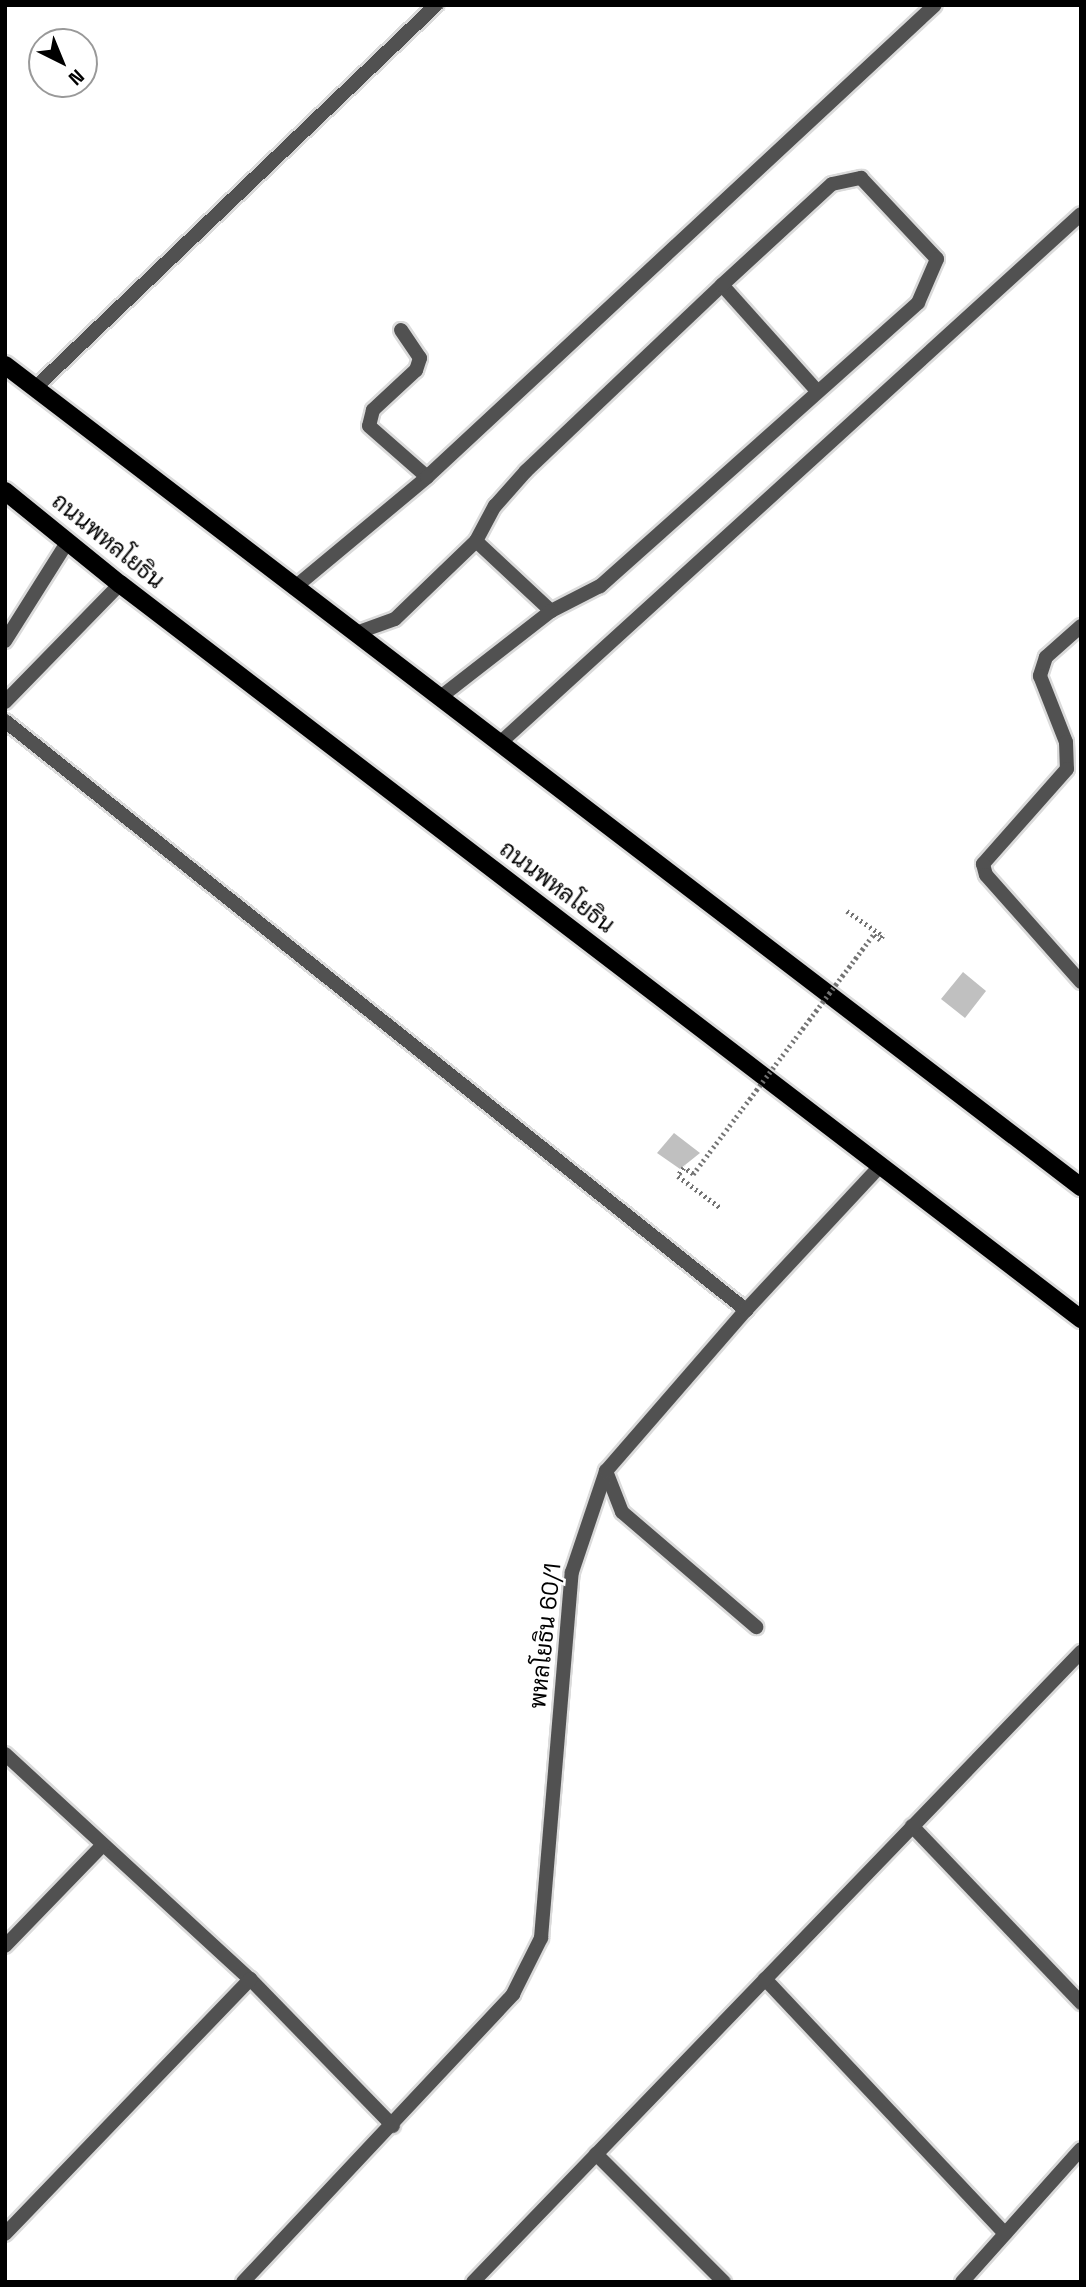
<!DOCTYPE html>
<meta charset="utf-8">
<style>
body{margin:0}
#map{position:relative;width:1086px;height:2287px;overflow:hidden;background:#fff;font-family:"Space Grotesk",Sarabun,sans-serif}
div>[style]{position:absolute}
[style*='--x']{left:calc(var(--x)*1px);top:calc(var(--y)*1px);width:calc(var(--w)*1px);rotate:calc(var(--a)*1deg)}
.building>*{inset:0;background:#c0c0c0}
.path>*{height:4.5px;margin-top:-2.25px;transform-origin:0;background:repeating-linear-gradient(90deg,#737373 0 2px,transparent 0 5.5px)}
.roads{filter:drop-shadow(2px 0 #dbdbdb) drop-shadow(-2px 0 #dbdbdb) drop-shadow(0 2px #dbdbdb) drop-shadow(0 -2px #dbdbdb)}
.lane>*{height:14px;margin:-7px;padding:0 7px;transform-origin:7px;border-radius:7px;background:#515151}
.street>*{height:14px;margin:-7px;padding:0 7px;transform-origin:7px;border-radius:7px;background:#515151}
.primary>*{height:18px;margin:-9px;padding:0 9px;transform-origin:9px;border-radius:9px;background:#000}
.path-bridge>*{height:4.5px;margin-top:-2.25px;transform-origin:0;background:repeating-linear-gradient(90deg,#737373 0 2px,transparent 0 5.5px)}
span{translate:-50% -50%;white-space:nowrap;text-align:center;line-height:1.15;-webkit-text-stroke:5px #fff;paint-order:stroke}
.street-label{font-size:23px;color:#000}
.frame{position:absolute;inset:0;border:7px solid #000;pointer-events:none}
.north{position:absolute;left:28px;top:28px;width:70px;height:70px;box-sizing:border-box;background:#fff;border:2px solid #999;border-radius:50%;rotate:137deg;font-size:19px;font-weight:700;line-height:28px;text-align:center;color:#000}
.north::after{content:'';display:block;margin:auto;width:24px;height:32px;background:#000;clip-path:polygon(50% 0,100% 100%,50% 72%,0 100%)}
</style>
<div id="map">
<div class="building">
<i style="clip-path:polygon(963px 972px,986px 991px,965px 1018px,941px 999px)"></i>
<i style="clip-path:polygon(674px 1133px,700px 1153px,680px 1169px,657px 1153px)"></i>
</div>
<div class="path">
<i style="--x:847;--y:911;--w:44;--a:34.8"></i>
<i style="--x:883;--y:936;--w:5;--a:127"></i>
<i style="--x:880;--y:940;--w:9;--a:-144"></i>
<i style="--x:693;--y:1174;--w:11;--a:-146"></i>
<i style="--x:684;--y:1168;--w:10;--a:127"></i>
<i style="--x:678;--y:1176;--w:54;--a:36.7"></i>
</div>
<div class="roads">
<div class="lane">
<i style="--x:722;--y:285;--w:142;--a:48.1"></i>
<i style="--x:401;--y:330;--w:34;--a:56"></i>
<i style="--x:420;--y:358;--w:13;--a:108"></i>
<i style="--x:416;--y:370;--w:59;--a:137.1"></i>
<i style="--x:373;--y:410;--w:16;--a:104"></i>
<i style="--x:369;--y:426;--w:77;--a:41.3"></i>
<i style="--x:476;--y:541;--w:40;--a:-62"></i>
<i style="--x:495;--y:506;--w:47;--a:-48.5"></i>
<i style="--x:526;--y:471;--w:270;--a:-43.5"></i>
<i style="--x:722;--y:285;--w:149;--a:-42.6"></i>
<i style="--x:832;--y:184;--w:30;--a:-12"></i>
<i style="--x:861;--y:178;--w:111;--a:46.8"></i>
<i style="--x:937;--y:259;--w:48;--a:113.4"></i>
<i style="--x:918;--y:303;--w:426;--a:138.3"></i>
<i style="--x:600;--y:586;--w:55;--a:153"></i>
<i style="--x:1081;--y:626;--w:47;--a:138.5"></i>
<i style="--x:1046;--y:657;--w:20;--a:108"></i>
<i style="--x:1040;--y:676;--w:71;--a:68.5"></i>
<i style="--x:1066;--y:742;--w:27;--a:88"></i>
<i style="--x:1067;--y:769;--w:127;--a:131.5"></i>
<i style="--x:983;--y:864;--w:11;--a:75"></i>
<i style="--x:986;--y:875;--w:143;--a:48.4"></i>
<i style="--x:356;--y:633;--w:41;--a:-19.7"></i>
<i style="--x:395;--y:619;--w:112;--a:-43.9"></i>
<i style="--x:476;--y:541;--w:103;--a:43"></i>
<i style="--x:551;--y:611;--w:138;--a:142.1"></i>
<i style="--x:5;--y:721;--w:947;--a:38.48"></i>
</div>
<div class="street">
<i style="--x:35;--y:388;--w:555;--a:-43.68"></i>
<i style="--x:294;--y:588;--w:173;--a:-39.8"></i>
<i style="--x:427;--y:477;--w:693;--a:-42.9"></i>
<i style="--x:5;--y:641;--w:118;--a:-57.8"></i>
<i style="--x:5;--y:702;--w:165;--a:-45.7"></i>
<i style="--x:501;--y:742;--w:784;--a:-42.31"></i>
<i style="--x:606;--y:1471;--w:44;--a:68.7"></i>
<i style="--x:622;--y:1512;--w:177;--a:40.6"></i>
<i style="--x:5;--y:1754;--w:333;--a:42.6"></i>
<i style="--x:250;--y:1979;--w:205;--a:45.8"></i>
<i style="--x:912;--y:1826;--w:245;--a:46.3"></i>
<i style="--x:5;--y:1946;--w:141;--a:-45.9"></i>
<i style="--x:765;--y:1979;--w:350;--a:46.7"></i>
<i style="--x:596;--y:2154;--w:181;--a:45"></i>
<i style="--x:5;--y:2234;--w:354;--a:-46.1"></i>
<i style="--x:243;--y:2282;--w:395;--a:-46.8"></i>
<i style="--x:513;--y:1994;--w:63;--a:-63.4"></i>
<i style="--x:541;--y:1938;--w:367;--a:-85.2"></i>
<i style="--x:572;--y:1572;--w:107;--a:-71.4"></i>
<i style="--x:606;--y:1471;--w:213;--a:-49"></i>
<i style="--x:746;--y:1310;--w:198;--a:-47"></i>
<i style="--x:473;--y:2282;--w:876;--a:-46.02"></i>
<i style="--x:962;--y:2282;--w:178;--a:-48.2"></i>
</div>
<div class="primary">
<i style="--x:5;--y:365;--w:1354;--a:37.38"></i>
<i style="--x:5;--y:491;--w:148;--a:39"></i>
<i style="--x:120;--y:584;--w:1210;--a:37.41"></i>
</div>
</div>
<div class="path-bridge">
<i style="--x:693;--y:1174;--w:299;--a:-53"></i>
</div>
<div class="street-label">
<span style="left:108px;top:541px;rotate:39deg">ถนนพหลโยธิน</span>
<span style="left:557px;top:887px;rotate:37deg">ถนนพหลโยธิน</span>
<span style="left:545px;top:1636px;rotate:-84deg">พหลโยธิน 60/1</span>
</div>
<div class="frame"></div>
<div class="north">N</div>
</div>
